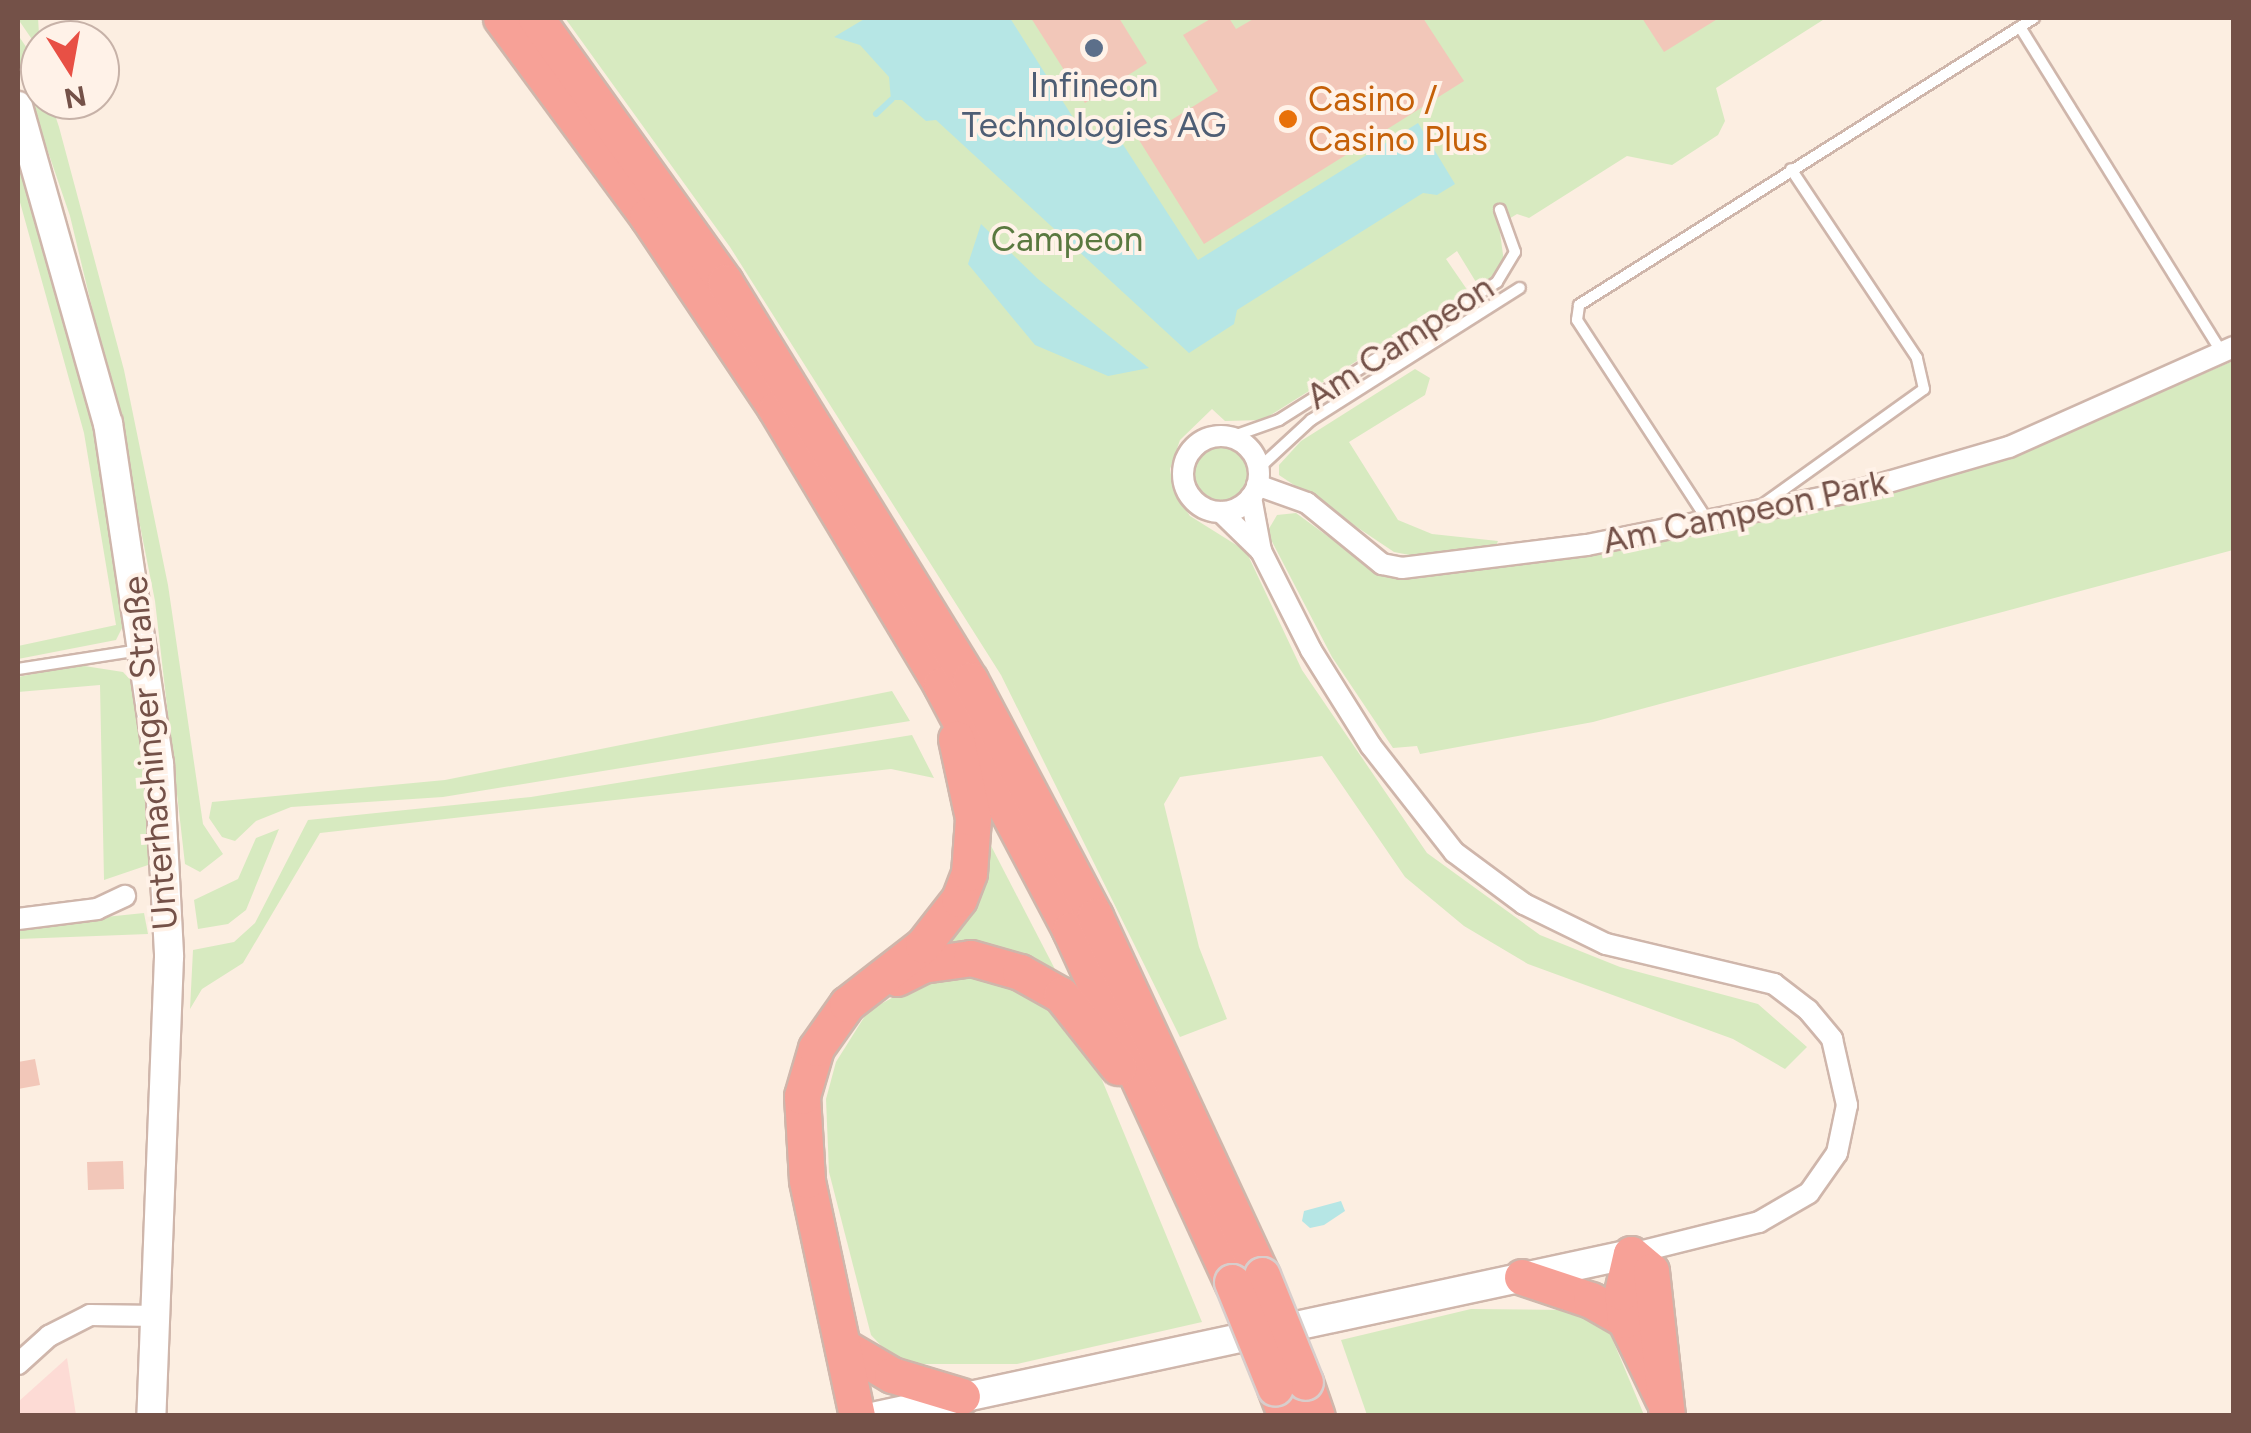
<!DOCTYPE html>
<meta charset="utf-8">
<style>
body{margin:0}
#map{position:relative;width:2251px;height:1433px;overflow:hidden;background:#fceee1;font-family:Figtree,sans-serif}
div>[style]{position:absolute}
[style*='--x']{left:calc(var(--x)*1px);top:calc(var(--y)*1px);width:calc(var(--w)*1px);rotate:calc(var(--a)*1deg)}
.commercial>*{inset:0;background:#fddbd5}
.green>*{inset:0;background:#d7eac0}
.round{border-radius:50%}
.water>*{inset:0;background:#b6e6e5}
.stream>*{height:6px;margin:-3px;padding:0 3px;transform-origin:3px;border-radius:3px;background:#b6e6e5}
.building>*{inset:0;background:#f2c7b9}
.roads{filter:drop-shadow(2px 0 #cfb6ab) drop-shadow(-2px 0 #cfb6ab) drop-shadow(0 2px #cfb6ab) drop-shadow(0 -2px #cfb6ab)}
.service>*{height:10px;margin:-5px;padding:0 5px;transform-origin:5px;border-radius:5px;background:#fff}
.minor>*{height:20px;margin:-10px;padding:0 10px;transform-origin:10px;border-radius:10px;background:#fff}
.minor>.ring{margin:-10px;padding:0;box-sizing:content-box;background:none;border:20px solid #fff;border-radius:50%}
.secondary>*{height:28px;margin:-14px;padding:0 14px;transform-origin:14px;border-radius:14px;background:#fff}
.motorway>*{height:35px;margin:-17.5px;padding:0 17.5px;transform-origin:17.5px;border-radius:17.5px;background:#f7a197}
.bridges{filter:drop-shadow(2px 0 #d8cecc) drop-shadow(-2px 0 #d8cecc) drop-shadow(0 2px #d8cecc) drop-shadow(0 -2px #d8cecc)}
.motorway-bridge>*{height:35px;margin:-17.5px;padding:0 17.5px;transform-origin:17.5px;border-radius:17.5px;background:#f7a197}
.dots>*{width:28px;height:28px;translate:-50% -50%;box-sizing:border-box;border:5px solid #fff2e8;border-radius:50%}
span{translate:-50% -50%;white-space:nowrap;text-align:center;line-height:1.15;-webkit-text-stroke:8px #fff2e8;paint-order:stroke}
.service-label{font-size:35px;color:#4e5e75}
.food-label{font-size:35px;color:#c56008}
.left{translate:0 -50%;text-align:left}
.park-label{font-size:35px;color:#5a7940}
.street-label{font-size:35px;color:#745148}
.frame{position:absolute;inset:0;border:20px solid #745148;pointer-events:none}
.north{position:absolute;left:20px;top:20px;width:100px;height:100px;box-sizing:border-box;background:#fff2e8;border:2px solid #c7b2a8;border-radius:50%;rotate:169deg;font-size:28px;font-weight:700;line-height:40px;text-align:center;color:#745148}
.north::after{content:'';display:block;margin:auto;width:35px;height:45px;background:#e85045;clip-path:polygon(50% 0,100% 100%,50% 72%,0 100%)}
</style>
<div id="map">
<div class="commercial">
<i style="clip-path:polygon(67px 1358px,76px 1415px,18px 1415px,18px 1402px)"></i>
</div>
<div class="green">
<i style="clip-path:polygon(18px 18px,38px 18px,40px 51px,18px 19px)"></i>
<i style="clip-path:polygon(565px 18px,1826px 18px,1716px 88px,1725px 121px,1718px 135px,1672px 165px,1627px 156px,1529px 218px,1517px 214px,1499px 225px,1504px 262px,1490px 281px,1479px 287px,1457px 251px,1446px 259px,1468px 291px,1263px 420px,1225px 421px,1212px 409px,1180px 440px,1170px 469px,1174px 492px,1190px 516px,1246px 551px,1302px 670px,1427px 853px,1540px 935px,1620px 967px,1758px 1004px,1807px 1047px,1785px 1069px,1733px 1039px,1528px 964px,1464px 926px,1405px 877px,1322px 756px,1180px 777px,1164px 804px,1199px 947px,1227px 1019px,1180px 1037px,1001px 675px,730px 247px)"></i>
<i style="clip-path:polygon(18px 35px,37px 63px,40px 100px,50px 100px,59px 127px,124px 370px,168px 585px,203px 824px,223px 854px,200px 872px,185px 864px,155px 601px,119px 420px,70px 216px,18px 64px)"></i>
<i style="clip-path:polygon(18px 142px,96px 426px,126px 620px,116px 640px,18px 659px,18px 646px,116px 625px,84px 433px,18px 195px)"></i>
<i style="clip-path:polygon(2233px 361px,2233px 550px,1593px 722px,1420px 754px,1417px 746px,1393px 748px,1332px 657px,1267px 532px,1277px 515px,1296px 513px,1382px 576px,1414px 579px,1712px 533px,2009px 458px)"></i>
<i style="clip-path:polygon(1415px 369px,1430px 378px,1425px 395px,1349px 442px,1398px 520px,1432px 534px,1498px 541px,1495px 548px,1420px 557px,1394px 552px,1279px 475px,1279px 465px,1301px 441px)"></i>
<i class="round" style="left:1192px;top:443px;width:60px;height:60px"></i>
<i style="clip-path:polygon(78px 665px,123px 672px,135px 685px,151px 864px,104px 880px,100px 685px,18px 692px,18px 677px)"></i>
<i style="clip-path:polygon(892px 691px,910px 721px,443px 797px,291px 807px,256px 821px,235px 841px,222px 837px,209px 818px,212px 802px,445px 780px)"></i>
<i style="clip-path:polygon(912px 735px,934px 778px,891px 769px,320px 833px,243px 963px,202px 989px,190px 1009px,193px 950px,234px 942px,255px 923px,308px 820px,531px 797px)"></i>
<i style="clip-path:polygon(279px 829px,246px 910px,228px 924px,198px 929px,194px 900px,238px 879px,256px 838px)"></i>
<i style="clip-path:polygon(988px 840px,1059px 977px,934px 951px)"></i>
<i style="clip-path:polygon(144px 913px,148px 934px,18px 939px,18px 926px)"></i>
<i style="clip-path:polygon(964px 971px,996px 977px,1050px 1005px,1088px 1046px,1202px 1322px,1017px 1364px,913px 1364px,889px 1354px,871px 1335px,829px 1172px,826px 1099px,836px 1062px,868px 1011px,930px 977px)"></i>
<i style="clip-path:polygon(1471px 1309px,1567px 1310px,1609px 1331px,1644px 1415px,1367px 1415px,1341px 1340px)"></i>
</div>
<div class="water">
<i style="clip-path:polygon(866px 18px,1010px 18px,1086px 138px,1109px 123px,1198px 260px,1418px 123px,1455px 184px,1437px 195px,1423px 193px,1237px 310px,1234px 324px,1189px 353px,936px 120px,926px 121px,902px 100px,891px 100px,889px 77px,860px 45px,834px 37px)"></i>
<i style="clip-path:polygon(981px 224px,1038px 279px,1149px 368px,1108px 376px,1035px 345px,968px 264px)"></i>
<i style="clip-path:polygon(1341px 1201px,1345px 1211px,1324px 1225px,1310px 1228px,1302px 1221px,1304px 1211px)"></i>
</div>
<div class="stream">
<i style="--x:876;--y:114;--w:21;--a:-43"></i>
</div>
<div class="building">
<i style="clip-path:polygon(1031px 18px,1119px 18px,1147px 63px,1085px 103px)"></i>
<i style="clip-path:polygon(1212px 18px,1229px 18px,1236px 29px,1255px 18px,1423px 18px,1464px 81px,1204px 244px,1139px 140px,1218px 91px,1183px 35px)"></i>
<i style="clip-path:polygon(1642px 18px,1719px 18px,1664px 52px)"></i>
<i style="clip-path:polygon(35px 1059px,40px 1085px,18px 1089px,18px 1062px)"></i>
<i style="clip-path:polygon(123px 1161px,124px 1189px,88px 1190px,87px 1162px)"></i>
</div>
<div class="roads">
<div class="service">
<i style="--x:2020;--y:27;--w:384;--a:58.2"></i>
<i style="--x:1231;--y:437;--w:51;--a:-19.5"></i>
<i style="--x:1279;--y:420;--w:258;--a:-32.3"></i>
<i style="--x:1497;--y:282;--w:35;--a:-59"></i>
<i style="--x:1515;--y:252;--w:45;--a:-109.7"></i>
<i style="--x:1259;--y:468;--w:71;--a:-42.7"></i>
<i style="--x:1311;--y:420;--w:247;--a:-32.3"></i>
<i style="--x:1762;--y:505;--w:199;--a:-35.6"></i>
<i style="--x:1924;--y:389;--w:32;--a:-103"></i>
<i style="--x:1917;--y:358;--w:227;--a:-123.7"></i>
<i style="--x:1708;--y:521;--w:240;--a:-123.1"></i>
<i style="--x:1577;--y:320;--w:15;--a:-82"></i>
<i style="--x:1579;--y:305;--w:538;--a:-32.24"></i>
<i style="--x:18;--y:669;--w:123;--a:-8.9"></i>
</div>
<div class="minor">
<i class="ring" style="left:1183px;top:436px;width:56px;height:56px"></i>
<i style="--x:1257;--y:485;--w:53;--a:19.8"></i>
<i style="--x:1307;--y:503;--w:97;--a:39.1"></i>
<i style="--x:1382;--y:564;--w:20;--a:11"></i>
<i style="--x:1402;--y:568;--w:186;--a:-7.1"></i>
<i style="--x:1587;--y:545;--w:283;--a:-11.4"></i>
<i style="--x:1864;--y:489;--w:151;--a:-16.2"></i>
<i style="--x:2009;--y:447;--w:246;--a:-24"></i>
<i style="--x:1251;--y:497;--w:55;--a:79.5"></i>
<i style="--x:1261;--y:551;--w:111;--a:63.2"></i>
<i style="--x:1311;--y:650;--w:113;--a:58"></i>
<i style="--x:1371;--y:746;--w:135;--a:51.9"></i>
<i style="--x:1454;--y:852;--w:87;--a:36.6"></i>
<i style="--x:1524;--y:904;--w:91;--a:26"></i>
<i style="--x:1606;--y:944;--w:173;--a:13.4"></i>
<i style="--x:1774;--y:984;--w:43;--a:37.4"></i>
<i style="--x:1808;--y:1010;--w:38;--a:50"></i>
<i style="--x:1832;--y:1039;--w:68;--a:77.2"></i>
<i style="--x:1847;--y:1105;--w:49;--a:101.8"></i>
<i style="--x:1837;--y:1153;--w:49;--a:125"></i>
<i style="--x:1809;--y:1193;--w:58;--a:149.9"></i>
<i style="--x:1759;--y:1222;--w:132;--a:166"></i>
<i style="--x:1221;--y:512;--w:56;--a:44.3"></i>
<i style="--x:18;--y:919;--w:80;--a:-7.2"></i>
<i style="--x:97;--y:909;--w:31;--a:-25"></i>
<i style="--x:18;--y:1364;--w:42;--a:-42.1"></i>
<i style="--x:49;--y:1336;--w:46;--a:-27.1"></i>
<i style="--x:90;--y:1315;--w:68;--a:0.8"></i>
</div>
<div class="secondary">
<i style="--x:18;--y:106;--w:330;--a:74.2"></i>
<i style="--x:108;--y:423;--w:344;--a:81.5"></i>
<i style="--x:159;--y:763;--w:194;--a:87"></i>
<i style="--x:169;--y:957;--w:459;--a:92.2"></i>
<i style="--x:877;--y:1416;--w:771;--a:-12.13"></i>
</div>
<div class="motorway">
<i style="--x:501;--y:18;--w:246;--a:53.6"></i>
<i style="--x:647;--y:216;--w:232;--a:56.2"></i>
<i style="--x:776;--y:409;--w:322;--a:59.1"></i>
<i style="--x:941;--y:685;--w:277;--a:62.2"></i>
<i style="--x:1070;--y:930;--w:387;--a:65.3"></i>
<i style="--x:536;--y:18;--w:325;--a:54.4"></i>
<i style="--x:725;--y:282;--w:467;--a:58.4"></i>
<i style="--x:970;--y:680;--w:267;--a:62.1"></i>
<i style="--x:1095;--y:916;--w:396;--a:65.1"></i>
<i style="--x:897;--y:978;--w:28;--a:-27"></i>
<i style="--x:922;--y:965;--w:49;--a:-8.1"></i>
<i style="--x:971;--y:958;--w:51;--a:15.9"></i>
<i style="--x:1020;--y:972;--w:47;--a:29.3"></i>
<i style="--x:1061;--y:995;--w:92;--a:51.6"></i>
<i style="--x:1522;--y:1277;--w:73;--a:18.4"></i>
<i style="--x:1591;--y:1300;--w:39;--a:30"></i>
<i style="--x:846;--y:1348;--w:53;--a:30.4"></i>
<i style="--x:892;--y:1375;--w:73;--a:16.7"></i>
<i style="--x:1305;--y:1382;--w:36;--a:71"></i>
<i style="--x:1275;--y:1388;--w:30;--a:69"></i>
<i style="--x:1663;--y:1399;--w:88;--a:-115.7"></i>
<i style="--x:1625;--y:1320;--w:28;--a:-96"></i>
<i style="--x:1622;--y:1292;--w:39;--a:-77"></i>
<i style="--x:1631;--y:1254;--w:26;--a:40"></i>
<i style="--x:1651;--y:1271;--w:146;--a:83.7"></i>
<i style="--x:857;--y:1416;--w:241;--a:-102"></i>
<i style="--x:807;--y:1180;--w:84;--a:-93.4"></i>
<i style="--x:802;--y:1096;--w:50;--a:-73.7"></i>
<i style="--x:816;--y:1048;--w:54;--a:-54.8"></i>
<i style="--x:847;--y:1004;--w:96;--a:-37.8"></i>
<i style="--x:923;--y:945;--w:58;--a:-52"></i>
<i style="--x:959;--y:899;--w:28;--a:-69"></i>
<i style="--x:969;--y:873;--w:55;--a:-85.8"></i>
<i style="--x:973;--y:818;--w:81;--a:-102.1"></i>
</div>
</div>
<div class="bridges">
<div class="motorway-bridge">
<i style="--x:1262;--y:1275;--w:115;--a:68.1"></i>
<i style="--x:1232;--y:1282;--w:114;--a:67.9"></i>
</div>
</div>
<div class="dots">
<i style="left:1094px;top:48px;background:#5c6f8a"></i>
<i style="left:1288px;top:119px;background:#e8710a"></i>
</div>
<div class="service-label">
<span style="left:1094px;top:105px">Infineon<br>Technologies AG</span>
</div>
<div class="food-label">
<span class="left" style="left:1308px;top:119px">Casino /<br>Casino Plus</span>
</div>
<div class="park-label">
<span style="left:1067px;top:239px">Campeon</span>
</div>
<div class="street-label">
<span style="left:1400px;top:342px;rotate:-33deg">Am Campeon</span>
<span style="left:1745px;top:512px;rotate:-12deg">Am Campeon Park</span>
<span style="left:150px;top:753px;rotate:-95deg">Unterhachinger Straße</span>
</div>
<div class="frame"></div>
<div class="north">N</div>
</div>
